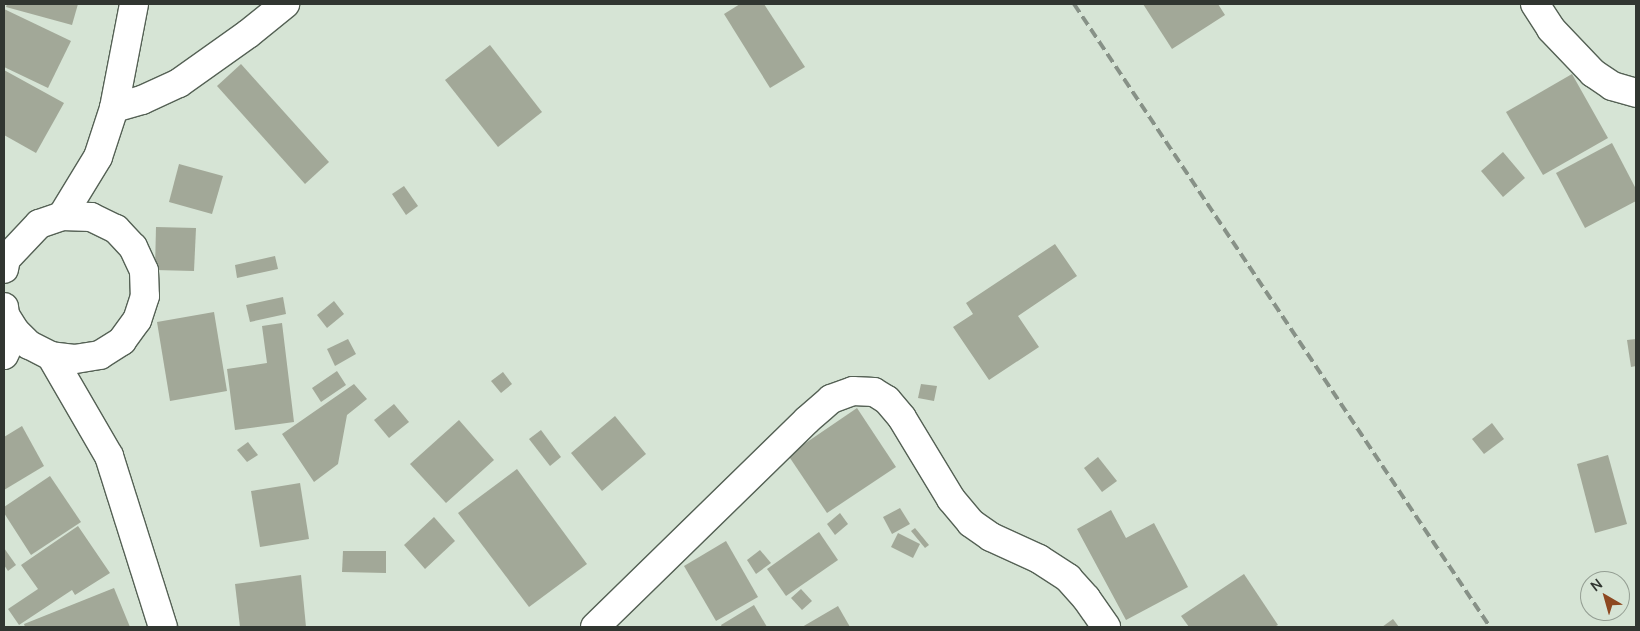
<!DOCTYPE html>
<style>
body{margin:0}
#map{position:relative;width:1640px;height:631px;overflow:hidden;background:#d6e4d5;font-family:Manrope,sans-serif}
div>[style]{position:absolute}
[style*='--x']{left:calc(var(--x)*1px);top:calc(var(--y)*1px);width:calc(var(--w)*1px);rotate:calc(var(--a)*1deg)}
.building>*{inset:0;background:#a2a898}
.roads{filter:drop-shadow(1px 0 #556155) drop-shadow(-1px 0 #556155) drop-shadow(0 1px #556155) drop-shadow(0 -1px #556155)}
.minor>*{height:28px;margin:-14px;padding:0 14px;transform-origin:14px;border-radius:14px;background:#fff}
.rail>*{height:4px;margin-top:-2px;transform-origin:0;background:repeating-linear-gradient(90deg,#879187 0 10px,transparent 0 15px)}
span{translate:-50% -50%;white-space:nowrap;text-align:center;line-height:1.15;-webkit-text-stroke:4px #d6e4d5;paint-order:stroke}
.frame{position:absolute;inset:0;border:5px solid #313631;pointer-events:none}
.north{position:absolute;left:1580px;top:571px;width:50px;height:50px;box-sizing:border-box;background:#d6e4d5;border:1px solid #949e93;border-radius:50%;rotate:322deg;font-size:14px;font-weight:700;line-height:20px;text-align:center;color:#313631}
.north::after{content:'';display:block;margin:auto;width:18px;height:22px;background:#8d4820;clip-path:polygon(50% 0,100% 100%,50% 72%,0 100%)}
</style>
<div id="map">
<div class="building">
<i style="clip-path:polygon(7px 4px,78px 4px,72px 25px,6px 7px)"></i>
<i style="clip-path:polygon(740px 4px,764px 4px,805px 67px,770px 88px,724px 14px)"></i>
<i style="clip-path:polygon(1143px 4px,1218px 4px,1225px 15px,1172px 49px)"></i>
<i style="clip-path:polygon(4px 9px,71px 41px,48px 88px,4px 67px)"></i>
<i style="clip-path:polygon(490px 45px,542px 112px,498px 147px,445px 80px)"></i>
<i style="clip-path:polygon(241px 64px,329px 162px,305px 184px,217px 86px)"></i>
<i style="clip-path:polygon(4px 70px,64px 103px,36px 153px,4px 135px)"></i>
<i style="clip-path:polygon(1572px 74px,1608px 138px,1543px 175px,1506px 112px)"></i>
<i style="clip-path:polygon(1612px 143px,1636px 189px,1636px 201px,1585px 228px,1556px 173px)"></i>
<i style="clip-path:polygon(1503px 152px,1525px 178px,1503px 197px,1481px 171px)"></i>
<i style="clip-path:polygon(179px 164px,223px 176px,212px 214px,169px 202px)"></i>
<i style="clip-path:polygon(404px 186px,418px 206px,406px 215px,392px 194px)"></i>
<i style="clip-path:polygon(156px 227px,196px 228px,194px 271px,155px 270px)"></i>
<i style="clip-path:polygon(1055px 244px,1077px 276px,1018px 316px,1039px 347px,989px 380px,953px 327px,973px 314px,966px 303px)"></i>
<i style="clip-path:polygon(275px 256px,278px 269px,237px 278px,235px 265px)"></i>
<i style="clip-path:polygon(283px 297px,286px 314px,250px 322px,246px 305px)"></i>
<i style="clip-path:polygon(334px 301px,344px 314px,327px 328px,317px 315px)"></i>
<i style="clip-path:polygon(214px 312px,227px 391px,170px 401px,157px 322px)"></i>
<i style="clip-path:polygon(282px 323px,294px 422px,235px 430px,227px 369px,267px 363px,262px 326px)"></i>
<i style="clip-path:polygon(348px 339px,356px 354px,335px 366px,327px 349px)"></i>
<i style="clip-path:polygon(1636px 339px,1636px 366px,1631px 367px,1627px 340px)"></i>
<i style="clip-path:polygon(337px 371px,346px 385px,321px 402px,312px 388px)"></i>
<i style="clip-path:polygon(503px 372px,512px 384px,501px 393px,491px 381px)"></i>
<i style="clip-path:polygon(354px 384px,367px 399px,347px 415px,338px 464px,314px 482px,282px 434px)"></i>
<i style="clip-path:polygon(921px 384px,937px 386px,934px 401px,918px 398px)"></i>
<i style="clip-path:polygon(394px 404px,409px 422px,389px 438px,374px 420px)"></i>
<i style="clip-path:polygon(857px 408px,896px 467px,827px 513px,788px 455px)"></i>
<i style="clip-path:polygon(615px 416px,646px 454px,602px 491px,571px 453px)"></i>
<i style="clip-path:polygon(459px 420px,494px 460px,446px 503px,410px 464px)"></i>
<i style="clip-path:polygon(1492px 423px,1504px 439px,1484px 454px,1472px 439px)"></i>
<i style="clip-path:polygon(22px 426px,44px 466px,4px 490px,4px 437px)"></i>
<i style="clip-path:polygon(541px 430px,561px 457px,550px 466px,529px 439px)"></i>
<i style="clip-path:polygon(248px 442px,258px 455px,247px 462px,237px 450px)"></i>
<i style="clip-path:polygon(1608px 455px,1627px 524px,1595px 533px,1577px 464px)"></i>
<i style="clip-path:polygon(1098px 457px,1117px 481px,1102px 492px,1084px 468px)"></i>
<i style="clip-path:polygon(517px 469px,587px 564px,529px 607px,458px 513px)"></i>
<i style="clip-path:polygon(50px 476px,81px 522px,31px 555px,4px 513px,4px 507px)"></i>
<i style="clip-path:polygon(300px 483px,309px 539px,260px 547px,251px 491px)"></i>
<i style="clip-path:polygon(900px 508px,910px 524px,892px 534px,883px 517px)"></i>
<i style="clip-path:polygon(1111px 510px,1126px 538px,1154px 523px,1188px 587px,1126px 620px,1077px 529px)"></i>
<i style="clip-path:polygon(840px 513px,848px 524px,835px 535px,827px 524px)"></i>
<i style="clip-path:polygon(434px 517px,455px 541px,425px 569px,404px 545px)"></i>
<i style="clip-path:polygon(78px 526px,110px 573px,75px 595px,72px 590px,19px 625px,8px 609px,38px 589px,21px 565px)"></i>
<i style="clip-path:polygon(915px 528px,929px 545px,925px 548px,911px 531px)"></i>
<i style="clip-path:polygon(819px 532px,838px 560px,786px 596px,767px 569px)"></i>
<i style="clip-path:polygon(898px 533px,920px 544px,913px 558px,891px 547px)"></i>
<i style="clip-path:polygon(726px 541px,758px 597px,716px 621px,684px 566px)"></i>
<i style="clip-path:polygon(4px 548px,16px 565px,8px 571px,4px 565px)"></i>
<i style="clip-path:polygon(760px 550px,771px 563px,756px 574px,747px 560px)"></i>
<i style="clip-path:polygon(343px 551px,386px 551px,386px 573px,342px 572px)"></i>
<i style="clip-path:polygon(1244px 574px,1278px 625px,1274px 627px,1189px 627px,1181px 616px)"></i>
<i style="clip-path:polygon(301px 575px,306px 627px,240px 627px,235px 584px)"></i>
<i style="clip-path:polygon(114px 588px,130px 627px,25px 627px,24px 624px)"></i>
<i style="clip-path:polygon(801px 589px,812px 601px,802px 610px,791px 598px)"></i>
<i style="clip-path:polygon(754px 605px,767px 627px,722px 627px,721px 625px)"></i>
<i style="clip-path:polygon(838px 606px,850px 627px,802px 627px)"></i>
<i style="clip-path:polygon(1393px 619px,1399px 627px,1382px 627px)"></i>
</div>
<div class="roads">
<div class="minor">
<i style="--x:1535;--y:4;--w:30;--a:57"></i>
<i style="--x:1551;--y:29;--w:61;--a:46.3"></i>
<i style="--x:1593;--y:73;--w:23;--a:34"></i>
<i style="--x:1612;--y:86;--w:25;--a:16"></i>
<i style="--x:114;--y:108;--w:29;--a:-16"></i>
<i style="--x:142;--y:100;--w:41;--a:-24.7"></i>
<i style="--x:179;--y:83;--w:85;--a:-35.4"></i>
<i style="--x:248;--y:34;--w:48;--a:-39"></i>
<i style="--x:62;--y:216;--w:69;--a:-58.6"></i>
<i style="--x:98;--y:157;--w:52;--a:-71.9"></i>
<i style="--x:114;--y:108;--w:106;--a:-79.1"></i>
<i style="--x:4;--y:269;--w:10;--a:-79"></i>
<i style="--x:6;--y:259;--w:48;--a:-46.7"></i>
<i style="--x:39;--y:224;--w:24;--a:-19"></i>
<i style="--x:62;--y:216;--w:29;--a:2"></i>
<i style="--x:91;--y:217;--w:28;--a:26"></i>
<i style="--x:116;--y:229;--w:25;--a:47"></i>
<i style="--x:133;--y:247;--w:26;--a:65"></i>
<i style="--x:144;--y:271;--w:25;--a:88"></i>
<i style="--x:145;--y:296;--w:25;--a:108"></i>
<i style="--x:137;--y:320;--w:26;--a:126"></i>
<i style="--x:122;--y:341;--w:26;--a:148"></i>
<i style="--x:100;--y:355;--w:26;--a:171"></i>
<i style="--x:74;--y:359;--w:23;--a:-173"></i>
<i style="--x:51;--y:356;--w:25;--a:-153"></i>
<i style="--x:29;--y:345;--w:20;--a:-135"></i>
<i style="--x:15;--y:331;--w:19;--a:-122"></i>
<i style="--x:5;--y:315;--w:8;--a:-97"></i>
<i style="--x:4;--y:355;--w:26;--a:-65"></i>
<i style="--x:51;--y:356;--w:116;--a:59.9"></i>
<i style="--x:109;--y:456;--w:179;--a:72.5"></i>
<i style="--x:595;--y:627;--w:296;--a:-44.3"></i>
<i style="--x:807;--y:420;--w:32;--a:-41"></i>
<i style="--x:831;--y:399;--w:23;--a:-20"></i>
<i style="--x:853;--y:391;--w:21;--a:3"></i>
<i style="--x:874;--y:392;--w:15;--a:32"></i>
<i style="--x:887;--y:400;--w:23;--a:50"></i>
<i style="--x:902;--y:418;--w:95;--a:58.8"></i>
<i style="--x:951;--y:499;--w:31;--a:50"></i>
<i style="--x:971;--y:523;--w:24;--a:35"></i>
<i style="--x:991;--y:537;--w:53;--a:24.6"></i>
<i style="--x:1039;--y:559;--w:35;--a:33"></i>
<i style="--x:1068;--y:578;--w:27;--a:48"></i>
<i style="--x:1086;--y:598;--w:35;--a:55"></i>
</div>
</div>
<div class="rail">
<i style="--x:1074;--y:4;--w:749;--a:56.27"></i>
</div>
<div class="frame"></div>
<div class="north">N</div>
</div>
